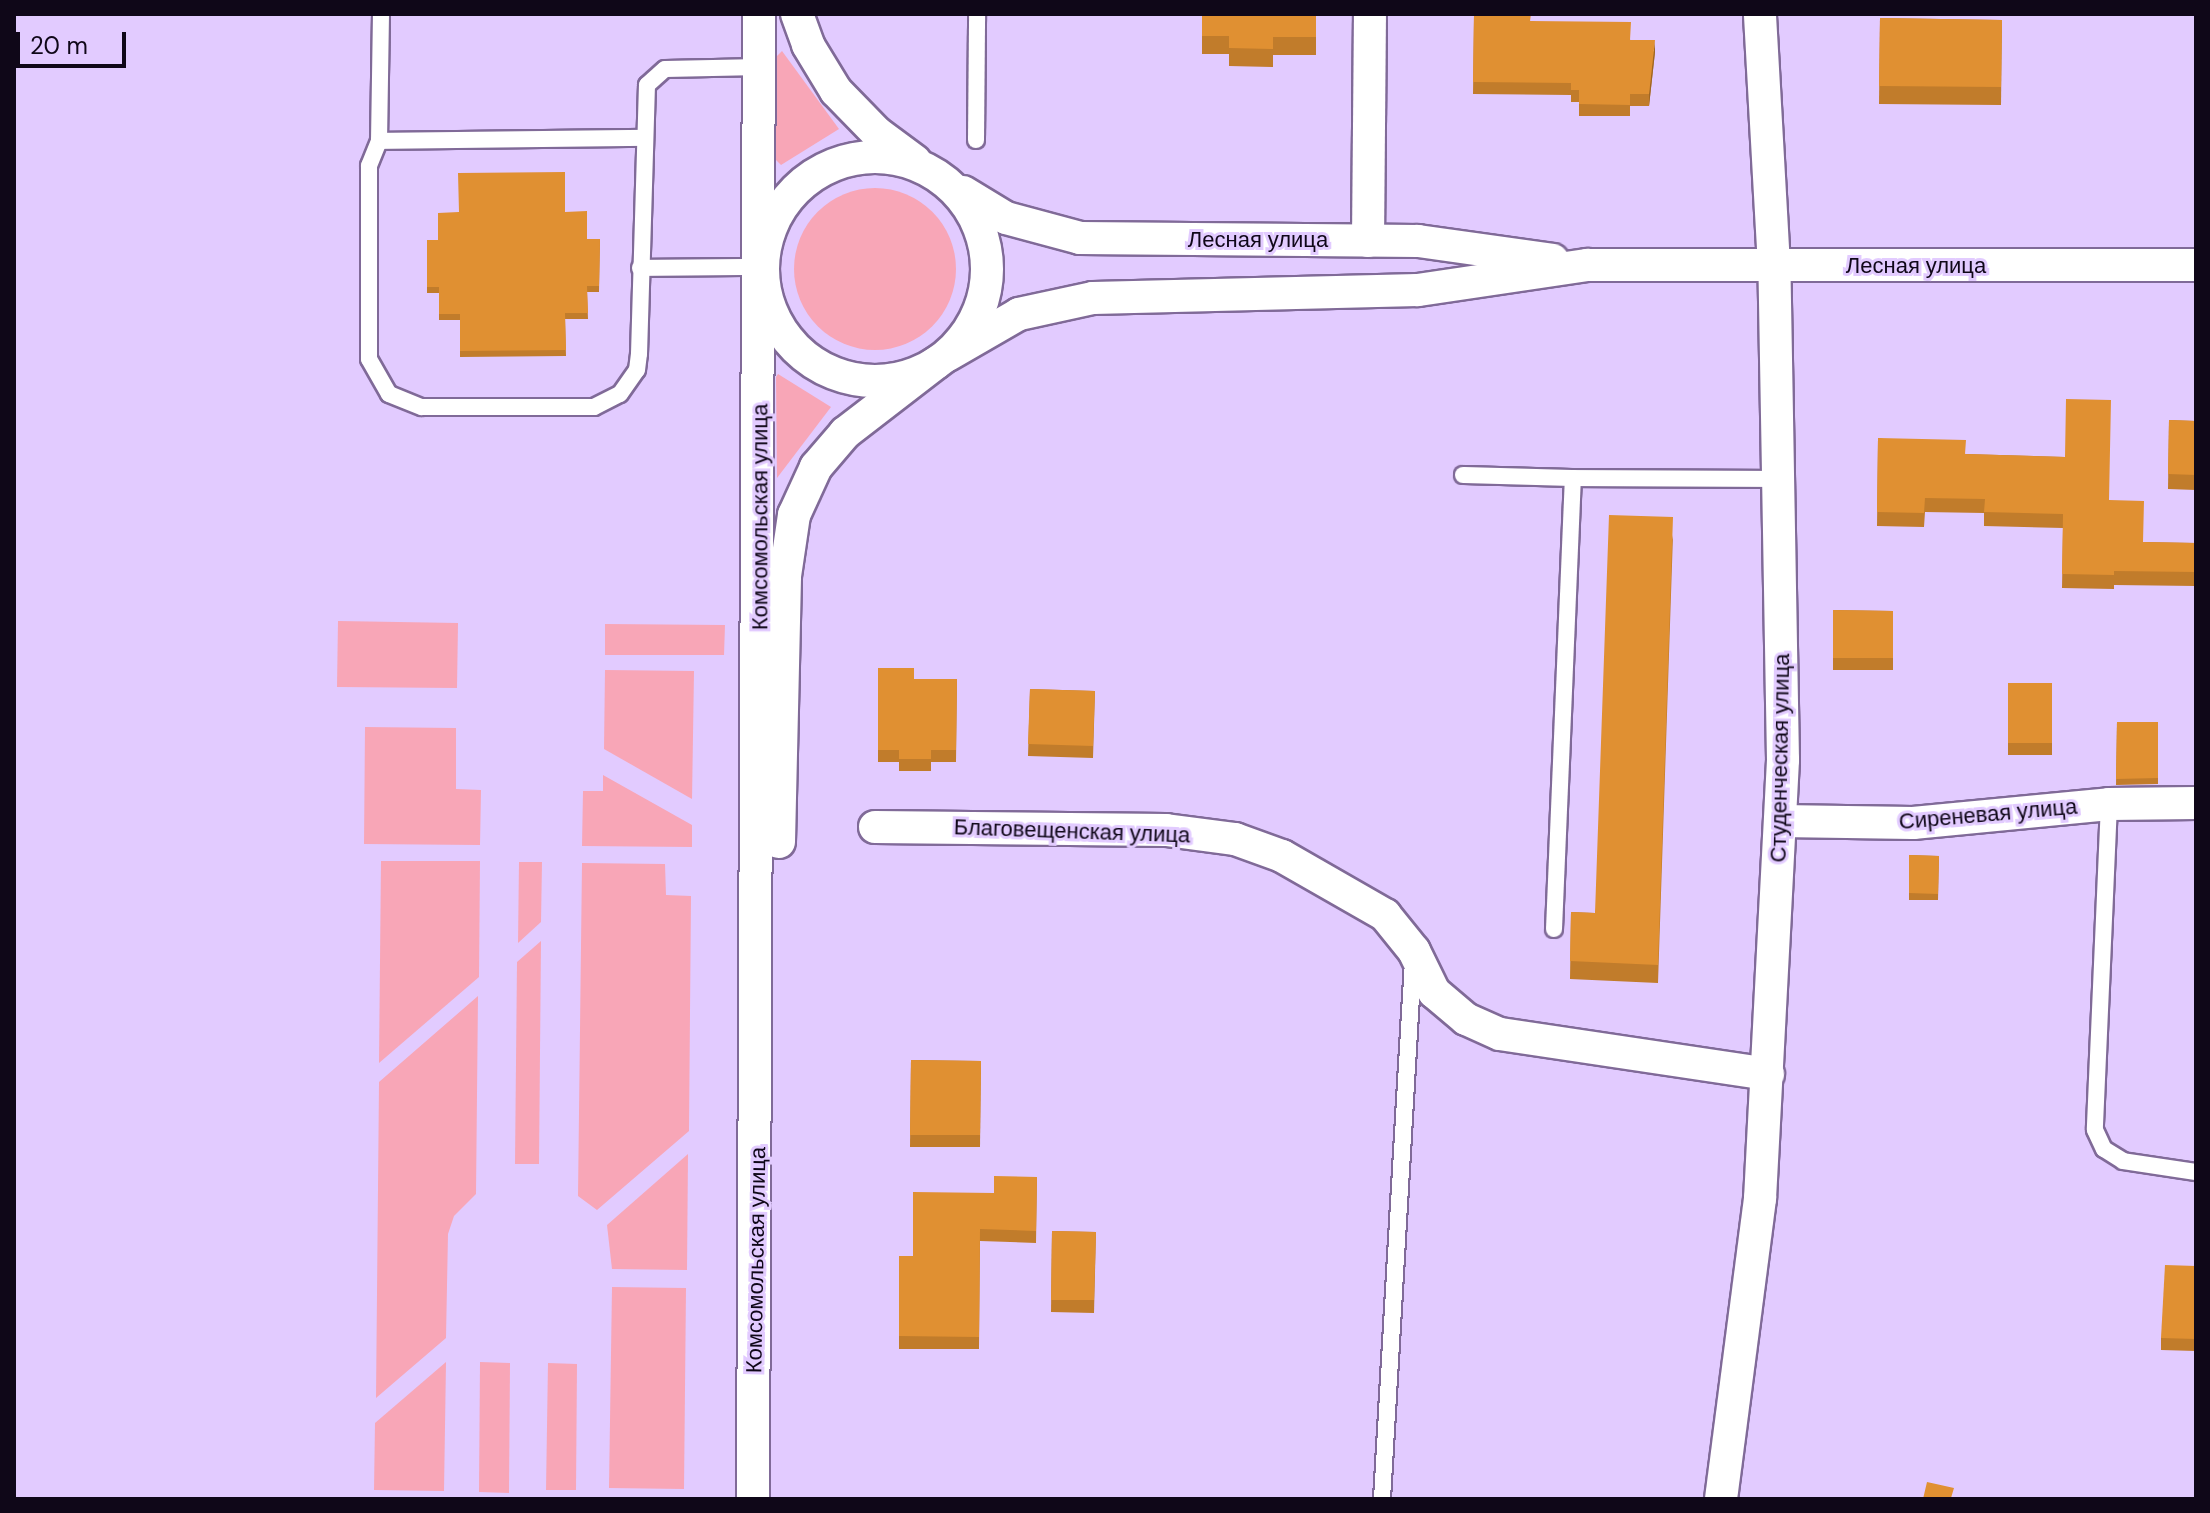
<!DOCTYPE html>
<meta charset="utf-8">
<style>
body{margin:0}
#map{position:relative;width:2210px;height:1513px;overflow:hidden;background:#e2cbff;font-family:"DM Sans",sans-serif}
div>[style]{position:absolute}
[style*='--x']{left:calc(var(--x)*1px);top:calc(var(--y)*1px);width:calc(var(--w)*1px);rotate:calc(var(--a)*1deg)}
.green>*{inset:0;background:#f8a6b7}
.round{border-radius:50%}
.roads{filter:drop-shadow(2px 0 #806a98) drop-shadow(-2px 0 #806a98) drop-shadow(0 2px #806a98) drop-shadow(0 -2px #806a98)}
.lane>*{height:16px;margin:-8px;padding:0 8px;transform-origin:8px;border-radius:8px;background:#fff}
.street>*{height:32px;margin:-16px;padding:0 16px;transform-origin:16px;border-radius:16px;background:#fff}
.street>.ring{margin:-16px;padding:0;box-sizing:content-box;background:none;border:32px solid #fff;border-radius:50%}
.wall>*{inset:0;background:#c17c2b}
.shaded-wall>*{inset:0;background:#9d6523}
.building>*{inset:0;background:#e09032}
span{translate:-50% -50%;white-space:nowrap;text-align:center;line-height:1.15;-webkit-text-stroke:6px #e2cbff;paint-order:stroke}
.street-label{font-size:22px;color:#0f0718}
.frame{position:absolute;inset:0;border:16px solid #0f0718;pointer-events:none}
.scale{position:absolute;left:16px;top:32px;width:110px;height:36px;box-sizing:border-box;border:4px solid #0f0718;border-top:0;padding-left:10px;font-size:24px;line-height:28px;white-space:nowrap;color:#0f0718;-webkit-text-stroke:6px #e2cbff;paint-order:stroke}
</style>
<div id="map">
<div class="green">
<i style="clip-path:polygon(782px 51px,839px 129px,781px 165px,775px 159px,776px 57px)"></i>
<i class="round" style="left:794px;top:188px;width:162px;height:162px"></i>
<i style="clip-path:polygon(778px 374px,831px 407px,777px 478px,776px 377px)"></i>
<i style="clip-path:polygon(338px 621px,458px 623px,457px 688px,337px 687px)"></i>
<i style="clip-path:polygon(605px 624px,725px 625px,724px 655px,605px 655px)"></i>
<i style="clip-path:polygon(605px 670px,694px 671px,692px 799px,604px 749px)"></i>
<i style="clip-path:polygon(365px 727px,456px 728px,456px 789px,481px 790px,480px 845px,364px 844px)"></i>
<i style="clip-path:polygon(603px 775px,692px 825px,692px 847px,582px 846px,583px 791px,603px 791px)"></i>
<i style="clip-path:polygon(381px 861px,480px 861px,479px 977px,379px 1063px)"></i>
<i style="clip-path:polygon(519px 862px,542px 862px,541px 922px,518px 943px)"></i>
<i style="clip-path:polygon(582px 863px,665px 864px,666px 895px,691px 896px,689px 1131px,597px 1210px,578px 1196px)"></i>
<i style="clip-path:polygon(541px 941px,539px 1164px,515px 1164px,517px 962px)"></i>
<i style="clip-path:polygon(478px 996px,476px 1194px,454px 1216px,448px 1234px,446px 1338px,376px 1398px,379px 1082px)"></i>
<i style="clip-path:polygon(688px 1154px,687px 1270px,612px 1269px,607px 1225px)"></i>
<i style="clip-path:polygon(612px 1287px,686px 1288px,684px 1489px,609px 1488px)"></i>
<i style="clip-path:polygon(446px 1362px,444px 1491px,374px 1490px,375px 1423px)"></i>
<i style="clip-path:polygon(480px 1362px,510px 1363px,509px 1493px,479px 1492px)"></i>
<i style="clip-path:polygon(548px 1363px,577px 1364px,576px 1490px,546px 1490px)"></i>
</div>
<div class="roads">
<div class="lane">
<i style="--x:381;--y:14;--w:127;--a:90.9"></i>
<i style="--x:379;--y:141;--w:27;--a:112"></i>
<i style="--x:369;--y:166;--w:193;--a:90"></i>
<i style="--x:369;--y:359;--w:40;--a:60.3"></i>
<i style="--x:389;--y:394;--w:35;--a:22"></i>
<i style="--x:422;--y:407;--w:172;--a:0"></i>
<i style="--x:594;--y:407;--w:29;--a:-27"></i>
<i style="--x:620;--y:394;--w:29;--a:-55"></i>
<i style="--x:637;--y:370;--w:16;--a:-83"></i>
<i style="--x:639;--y:354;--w:269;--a:-88.3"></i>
<i style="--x:647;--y:85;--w:24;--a:-42"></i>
<i style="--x:665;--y:69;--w:95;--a:-1.2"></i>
<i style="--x:976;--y:140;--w:126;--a:-89.5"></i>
<i style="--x:379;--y:141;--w:263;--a:-0.7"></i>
<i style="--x:640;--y:268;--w:123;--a:-0.5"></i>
<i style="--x:1463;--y:475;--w:110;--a:1.6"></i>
<i style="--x:2109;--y:804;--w:326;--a:92.5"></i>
<i style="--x:2095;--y:1130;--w:21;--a:65"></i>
<i style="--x:2104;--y:1149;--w:22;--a:32"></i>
<i style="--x:2123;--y:1161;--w:74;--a:8.6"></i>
<i style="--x:1554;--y:929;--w:451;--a:-87.6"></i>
<i style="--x:1573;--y:478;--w:203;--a:0.3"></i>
<i style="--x:1382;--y:1499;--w:538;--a:-86.7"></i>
</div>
<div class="street">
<i style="--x:797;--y:14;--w:33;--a:70"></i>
<i style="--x:808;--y:45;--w:54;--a:58.7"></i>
<i style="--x:836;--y:91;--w:59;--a:45.7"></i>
<i style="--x:877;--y:133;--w:47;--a:36.4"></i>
<i class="ring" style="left:763px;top:157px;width:192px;height:192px"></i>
<i style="--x:963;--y:192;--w:50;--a:31.2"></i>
<i style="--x:1006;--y:218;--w:77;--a:15.1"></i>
<i style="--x:1080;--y:238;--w:338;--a:0.5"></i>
<i style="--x:1418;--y:241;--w:136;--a:8"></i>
<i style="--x:1368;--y:241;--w:227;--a:-89.5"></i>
<i style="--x:948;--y:355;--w:82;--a:-30"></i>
<i style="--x:1019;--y:314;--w:76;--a:-12.2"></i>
<i style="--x:1093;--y:298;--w:325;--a:-1.4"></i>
<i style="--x:1418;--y:290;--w:171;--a:-8.4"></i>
<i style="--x:1587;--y:265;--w:609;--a:0"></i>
<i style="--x:1780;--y:821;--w:133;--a:0.9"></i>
<i style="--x:1913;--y:823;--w:197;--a:-5.5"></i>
<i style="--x:2109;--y:804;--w:87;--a:-0.7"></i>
<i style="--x:875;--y:827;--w:291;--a:0.6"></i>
<i style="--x:1166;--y:830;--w:70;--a:7.4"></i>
<i style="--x:1235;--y:839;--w:50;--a:19.9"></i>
<i style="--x:1282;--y:856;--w:119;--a:29.8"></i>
<i style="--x:1385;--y:915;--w:46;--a:51.1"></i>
<i style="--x:1414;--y:951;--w:46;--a:64"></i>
<i style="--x:1434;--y:992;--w:42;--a:40.2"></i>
<i style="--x:1466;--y:1019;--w:37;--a:24"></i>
<i style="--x:1500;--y:1034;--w:271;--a:8.5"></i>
<i style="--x:779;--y:842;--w:266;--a:-88.7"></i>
<i style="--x:785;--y:576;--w:62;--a:-81.6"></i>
<i style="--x:794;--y:515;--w:53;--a:-65.4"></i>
<i style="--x:816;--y:467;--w:45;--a:-49.5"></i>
<i style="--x:845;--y:433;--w:115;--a:-37.6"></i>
<i style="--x:753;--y:1499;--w:1485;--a:-89.77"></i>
<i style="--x:1721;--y:1499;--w:303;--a:-82.6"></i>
<i style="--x:1760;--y:1199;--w:440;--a:-87"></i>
<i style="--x:1783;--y:760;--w:494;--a:-91"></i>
<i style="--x:1774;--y:266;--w:252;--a:-93.2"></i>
</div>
</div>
<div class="wall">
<i style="clip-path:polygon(1202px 14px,1316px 14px,1316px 55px,1273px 55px,1273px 67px,1229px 66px,1229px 54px,1202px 54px)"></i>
<i style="clip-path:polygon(1474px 14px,1531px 21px,1631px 40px,1655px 52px,1649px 106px,1630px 106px,1630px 116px,1579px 116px,1579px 102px,1571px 102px,1571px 95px,1473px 94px)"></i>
<i style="clip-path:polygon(1880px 18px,2002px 20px,2001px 105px,1879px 104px)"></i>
<i style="clip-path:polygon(565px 212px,587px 239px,600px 239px,599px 292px,587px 292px,588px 319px,565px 319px,566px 356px,460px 357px,460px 320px,439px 320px,439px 293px,427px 293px,427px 246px,438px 240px)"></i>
<i style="clip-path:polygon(2169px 420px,2196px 421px,2196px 490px,2168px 489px)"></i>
<i style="clip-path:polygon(1878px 438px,1966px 454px,2065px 457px,2109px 500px,2143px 542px,2196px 543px,2196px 586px,2114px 585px,2114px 589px,2062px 588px,2063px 528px,1984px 526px,1984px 513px,1925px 512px,1924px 527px,1877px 526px)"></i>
<i style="clip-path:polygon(1673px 535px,1658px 983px,1570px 979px,1571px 912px,1595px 913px)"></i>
<i style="clip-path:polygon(1833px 610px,1893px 611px,1893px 670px,1833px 670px)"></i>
<i style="clip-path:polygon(878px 668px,914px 679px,957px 679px,956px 762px,931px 762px,931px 771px,899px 771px,899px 762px,878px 762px)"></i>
<i style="clip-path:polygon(2008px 683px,2052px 683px,2052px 755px,2008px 755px)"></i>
<i style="clip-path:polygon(1030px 689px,1095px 691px,1093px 758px,1028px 756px)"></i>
<i style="clip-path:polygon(2117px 722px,2158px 722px,2158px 784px,2116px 785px)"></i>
<i style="clip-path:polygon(1909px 855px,1939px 856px,1938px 900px,1909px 900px)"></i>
<i style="clip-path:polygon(911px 1060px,981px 1061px,980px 1147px,910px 1147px)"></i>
<i style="clip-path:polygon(1037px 1177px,1036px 1243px,980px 1241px,979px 1349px,899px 1349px,899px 1256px,913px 1256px,994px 1193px)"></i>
<i style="clip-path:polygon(1052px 1231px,1096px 1232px,1094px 1313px,1051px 1312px)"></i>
<i style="clip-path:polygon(2196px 1266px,2196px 1351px,2161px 1350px,2161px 1338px)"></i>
</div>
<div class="shaded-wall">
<i style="clip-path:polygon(1655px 40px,1655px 52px,1649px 106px,1649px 94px)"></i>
</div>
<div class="building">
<i style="clip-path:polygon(1202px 14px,1316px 14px,1316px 37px,1273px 37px,1273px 49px,1229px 48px,1229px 36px,1202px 36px)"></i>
<i style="clip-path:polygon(1474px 14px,1531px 14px,1530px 21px,1631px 22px,1630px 40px,1655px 40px,1649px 94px,1630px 94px,1630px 105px,1579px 104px,1579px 90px,1571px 90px,1571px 83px,1473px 82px)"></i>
<i style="clip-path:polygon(1880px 18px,2002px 20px,2001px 87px,1879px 86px)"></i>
<i style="clip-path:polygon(565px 172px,565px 212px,587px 211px,587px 239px,600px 239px,599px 286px,587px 286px,588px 313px,565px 313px,566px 350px,460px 351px,460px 314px,439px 314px,439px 287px,427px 287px,427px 240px,438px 240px,438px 213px,459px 212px,458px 173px)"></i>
<i style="clip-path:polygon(2066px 399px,2111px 400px,2109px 500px,2144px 501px,2143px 542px,2196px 543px,2196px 572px,2114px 571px,2114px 575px,2062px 574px,2063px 514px,1984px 512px,1985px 499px,1925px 498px,1924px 513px,1877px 512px,1878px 438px,1966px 440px,1965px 454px,2065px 457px)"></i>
<i style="clip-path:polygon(2169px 420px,2196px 421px,2196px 475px,2168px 474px)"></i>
<i style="clip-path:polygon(1609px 515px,1673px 517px,1658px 965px,1570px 961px,1571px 912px,1595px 913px)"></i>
<i style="clip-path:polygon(1833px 610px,1893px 611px,1893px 658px,1833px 658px)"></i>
<i style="clip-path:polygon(878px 668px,914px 668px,914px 679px,957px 679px,956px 750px,931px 750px,931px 759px,899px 759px,899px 750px,878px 750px)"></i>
<i style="clip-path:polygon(2008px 683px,2052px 683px,2052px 743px,2008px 743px)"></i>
<i style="clip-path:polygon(1030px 689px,1095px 691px,1093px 746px,1028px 744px)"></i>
<i style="clip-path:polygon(2117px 722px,2158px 722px,2158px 778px,2116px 779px)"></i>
<i style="clip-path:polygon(1909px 855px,1939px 856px,1938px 894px,1909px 893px)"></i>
<i style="clip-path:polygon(911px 1060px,981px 1061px,980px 1135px,910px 1135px)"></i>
<i style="clip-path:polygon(994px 1176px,1037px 1177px,1036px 1231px,980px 1229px,979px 1337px,899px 1336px,899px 1256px,913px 1256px,913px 1192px,994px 1193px)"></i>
<i style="clip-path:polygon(1052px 1231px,1096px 1232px,1094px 1300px,1051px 1300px)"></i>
<i style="clip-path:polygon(2165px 1265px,2196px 1266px,2196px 1339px,2161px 1338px)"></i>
<i style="clip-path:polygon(1927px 1482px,1954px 1488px,1951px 1498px,1956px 1499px,1923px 1499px)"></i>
</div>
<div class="street-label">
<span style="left:1258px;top:240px">Лесная улица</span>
<span style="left:1916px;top:266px">Лесная улица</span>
<span style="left:760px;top:517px;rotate:-90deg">Комсомольская улица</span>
<span style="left:1780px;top:758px;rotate:-89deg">Студенческая улица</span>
<span style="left:1988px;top:814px;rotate:-5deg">Сиреневая улица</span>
<span style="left:1072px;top:831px;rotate:2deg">Благовещенская улица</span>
<span style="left:756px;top:1260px;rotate:-89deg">Комсомольская улица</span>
</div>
<div class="frame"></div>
<div class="scale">20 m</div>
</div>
